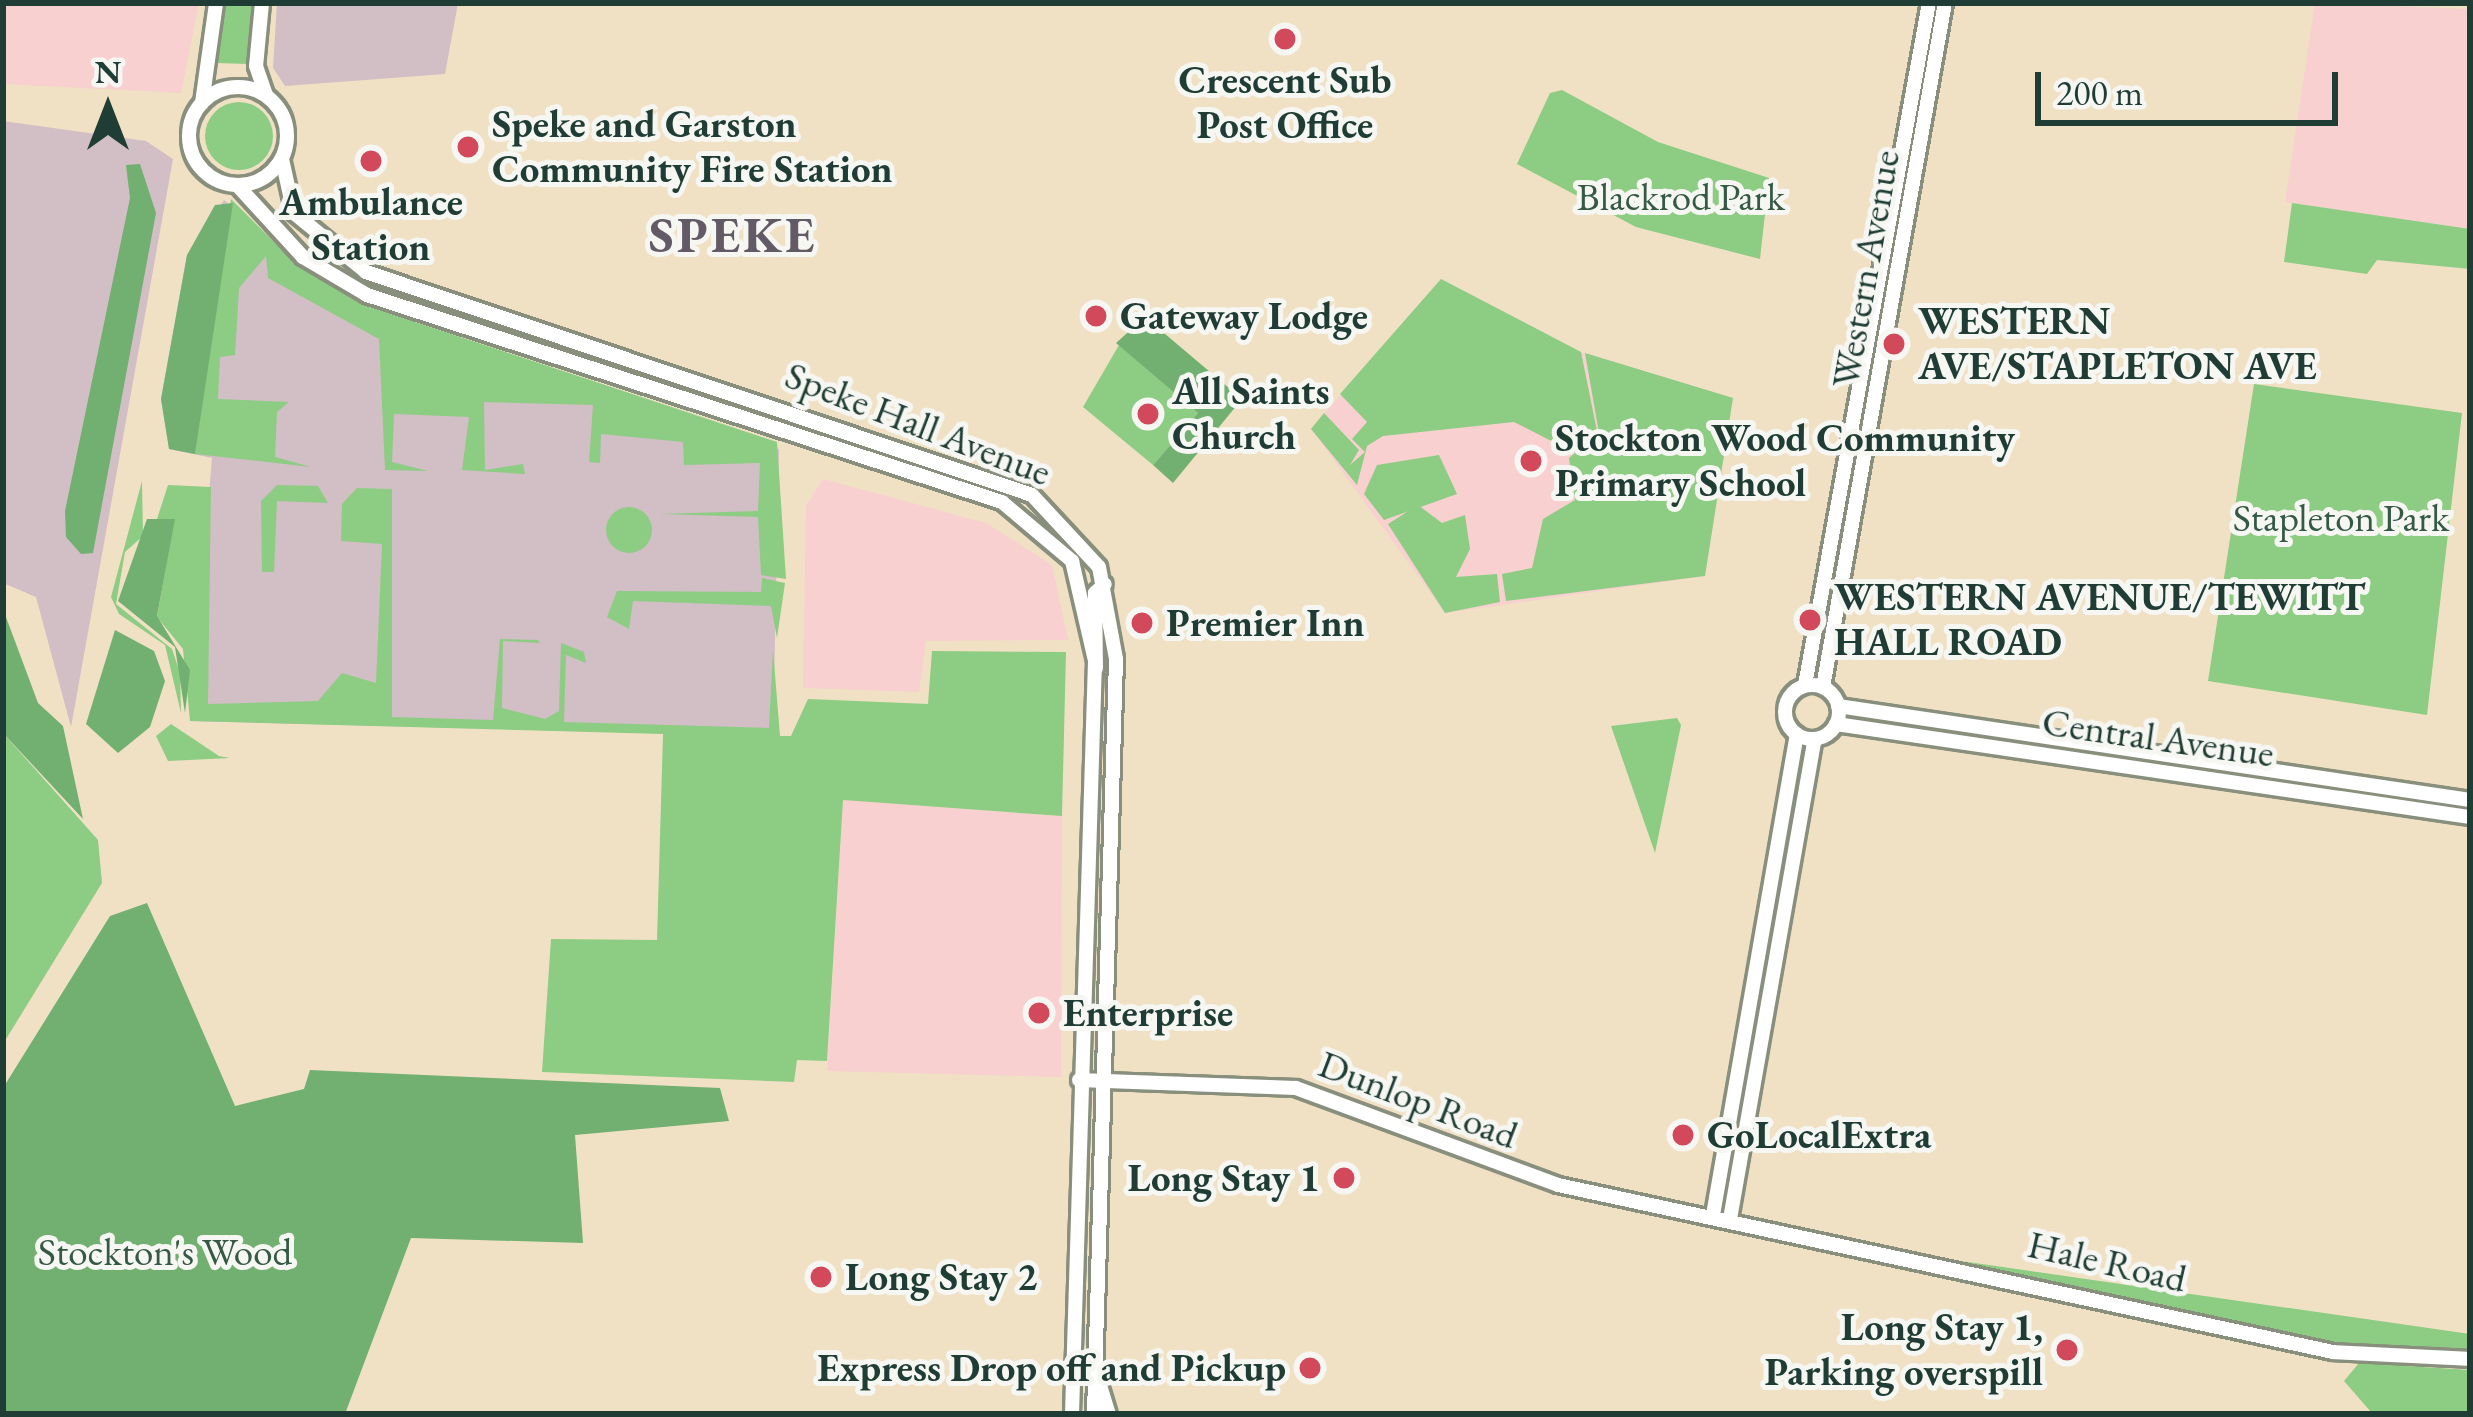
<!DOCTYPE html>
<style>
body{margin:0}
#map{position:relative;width:2473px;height:1417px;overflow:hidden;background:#f0e1c4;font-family:"EB Garamond",serif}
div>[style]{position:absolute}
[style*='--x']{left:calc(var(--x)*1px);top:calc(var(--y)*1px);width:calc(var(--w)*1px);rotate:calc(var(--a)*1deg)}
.built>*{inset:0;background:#f7d0cf}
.industrial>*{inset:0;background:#d2bec5}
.green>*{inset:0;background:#8dcc83}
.round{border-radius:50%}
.forest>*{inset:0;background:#72b071}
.roads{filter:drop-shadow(3px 0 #888f7c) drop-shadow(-3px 0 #888f7c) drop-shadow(0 3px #888f7c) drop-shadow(0 -3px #888f7c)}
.secondary>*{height:14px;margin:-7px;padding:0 7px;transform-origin:7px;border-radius:7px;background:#fff}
.secondary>.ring{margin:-7px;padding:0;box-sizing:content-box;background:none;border:14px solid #fff;border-radius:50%}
.dots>*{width:33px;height:33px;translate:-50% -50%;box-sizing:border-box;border:6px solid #f6f6f2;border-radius:50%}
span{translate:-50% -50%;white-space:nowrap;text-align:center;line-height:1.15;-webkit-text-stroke:10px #f6f6f2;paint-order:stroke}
.poi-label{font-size:39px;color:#1f3d34;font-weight:700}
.left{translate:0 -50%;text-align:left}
.right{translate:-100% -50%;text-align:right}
.park-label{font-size:39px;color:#355a44}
.street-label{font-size:39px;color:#1f3d34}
.district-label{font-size:51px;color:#625b65;font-weight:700;letter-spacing:3px}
.frame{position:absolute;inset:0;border:6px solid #1f3d34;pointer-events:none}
.north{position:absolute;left:48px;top:48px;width:120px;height:120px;-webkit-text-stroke:9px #f6f6f2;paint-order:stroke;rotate:0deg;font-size:33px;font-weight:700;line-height:48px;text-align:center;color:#1f3d34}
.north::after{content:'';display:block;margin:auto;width:42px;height:54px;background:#1f3d34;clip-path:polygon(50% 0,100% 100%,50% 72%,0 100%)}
.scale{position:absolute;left:2035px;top:72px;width:303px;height:54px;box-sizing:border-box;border:6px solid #1f3d34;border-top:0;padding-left:15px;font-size:36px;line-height:42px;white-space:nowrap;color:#1f3d34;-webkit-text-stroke:9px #f6f6f2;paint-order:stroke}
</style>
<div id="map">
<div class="built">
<i style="clip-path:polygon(3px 3px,199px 3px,181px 93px,3px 84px)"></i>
<i style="clip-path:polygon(2315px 3px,2470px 9px,2470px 229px,2285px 202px)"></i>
<i style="clip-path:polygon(1441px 279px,1581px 352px,1733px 398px,1705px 576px,1445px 613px,1311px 429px)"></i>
<i style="clip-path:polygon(823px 479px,986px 523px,1052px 565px,1068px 640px,926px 641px,919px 692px,803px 688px,806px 506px)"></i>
<i style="clip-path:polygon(843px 800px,1062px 816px,1061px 1077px,827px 1071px)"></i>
</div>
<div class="industrial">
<i style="clip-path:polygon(277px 3px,458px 3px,445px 74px,285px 86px,273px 68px)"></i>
<i style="clip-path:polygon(3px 121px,146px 141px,173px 159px,71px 727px,36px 597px,3px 583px)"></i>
<i style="clip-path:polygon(224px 200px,354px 306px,779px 449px,773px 736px,190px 721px,212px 458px,169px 449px,161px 399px,187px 255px)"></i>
</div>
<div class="green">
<i style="clip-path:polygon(225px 3px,257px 3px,248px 64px,216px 63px)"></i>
<i style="clip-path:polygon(1562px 90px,1658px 142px,1769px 178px,1760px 259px,1636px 227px,1517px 164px,1550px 93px)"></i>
<i class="round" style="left:205px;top:102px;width:68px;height:68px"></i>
<i style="clip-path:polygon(231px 199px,297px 265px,361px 304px,777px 442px,786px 579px,761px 575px,758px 517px,660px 514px,758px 511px,760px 463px,684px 465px,683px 442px,601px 434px,600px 463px,589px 462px,593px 405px,484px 402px,485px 470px,523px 464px,525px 474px,462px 470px,469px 417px,394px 414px,392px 462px,428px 471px,385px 470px,379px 339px,268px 278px,266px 256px,239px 288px,235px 355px,220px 357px,218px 399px,289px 402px,277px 412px,275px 457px,311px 467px,195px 454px)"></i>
<i style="clip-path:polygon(2292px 203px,2470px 229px,2470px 269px,2377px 260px,2367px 274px,2284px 262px)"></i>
<i style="clip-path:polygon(1441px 279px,1581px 352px,1597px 431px,1575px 453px,1514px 422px,1383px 436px,1367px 446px,1357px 485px,1311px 429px,1324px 413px,1359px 450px,1350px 465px,1365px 452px,1352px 439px,1367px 422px,1340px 394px)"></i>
<i style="clip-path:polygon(1119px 345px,1198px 413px,1153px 465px,1083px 407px)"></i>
<i style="clip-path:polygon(1585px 353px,1733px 398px,1705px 576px,1506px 601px,1502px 574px,1532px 568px,1543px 519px,1575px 500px,1569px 458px,1599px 433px)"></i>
<i style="clip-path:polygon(2254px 384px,2462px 413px,2427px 715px,2208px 681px)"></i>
<i style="clip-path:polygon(1439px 455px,1457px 494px,1384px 520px,1364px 494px,1377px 465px)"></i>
<i style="clip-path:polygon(142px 481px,143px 536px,125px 552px,116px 604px,172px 649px,180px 673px,181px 713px,165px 645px,119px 614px,111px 597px)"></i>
<i style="clip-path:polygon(168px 485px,211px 487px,208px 704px,318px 701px,342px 673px,376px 683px,382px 544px,341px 541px,342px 504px,357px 488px,392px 489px,392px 717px,493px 720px,500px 639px,538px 640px,540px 643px,503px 641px,502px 708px,545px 719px,559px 711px,561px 643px,584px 652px,586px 663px,566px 655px,564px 722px,769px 728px,773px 650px,780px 736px,791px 736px,808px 699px,928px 704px,932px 651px,1066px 652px,1062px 816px,843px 800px,827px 1061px,797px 1060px,794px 1082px,542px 1072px,551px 939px,657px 940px,663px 734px,190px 721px,183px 649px,157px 617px,174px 520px,157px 519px)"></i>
<i style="clip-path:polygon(277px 485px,318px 486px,328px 503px,277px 501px,274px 572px,262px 572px,261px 501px)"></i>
<i style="clip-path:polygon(1418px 505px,1442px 523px,1465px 515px,1470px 549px,1456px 577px,1497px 574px,1500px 602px,1445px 613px,1388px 524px)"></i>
<i class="round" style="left:606px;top:507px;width:46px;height:46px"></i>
<i style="clip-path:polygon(762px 578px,785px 583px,777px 638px,771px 606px,633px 601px,629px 629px,607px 617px,617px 591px,761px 592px)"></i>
<i style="clip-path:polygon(1677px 718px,1681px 725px,1655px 853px,1611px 726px)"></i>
<i style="clip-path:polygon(171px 724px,219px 756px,230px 758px,168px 761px,156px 736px)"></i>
<i style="clip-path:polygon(3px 733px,98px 840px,102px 883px,3px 1044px)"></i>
<i style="clip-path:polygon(1961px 1261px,2470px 1334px,2470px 1356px,2304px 1341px)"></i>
<i style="clip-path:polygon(2359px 1363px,2470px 1370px,2470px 1414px,2371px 1412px,2344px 1381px)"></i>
</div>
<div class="forest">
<i style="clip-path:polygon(140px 164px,156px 213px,93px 553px,81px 554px,66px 537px,65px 511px,130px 198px,126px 165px)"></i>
<i style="clip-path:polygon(233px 203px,195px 454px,169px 449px,161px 399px,187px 255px,215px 205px)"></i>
<i style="clip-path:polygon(1145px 317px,1242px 399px,1173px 483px,1153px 465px,1198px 413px,1116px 343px)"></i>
<i style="clip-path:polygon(147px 519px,175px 519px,157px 616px,190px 670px,185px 713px,175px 647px,118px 601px)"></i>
<i style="clip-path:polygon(3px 609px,38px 703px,63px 726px,83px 819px,3px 733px)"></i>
<i style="clip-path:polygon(115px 630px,154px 651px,165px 681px,150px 727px,118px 753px,86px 724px)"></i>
<i style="clip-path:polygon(147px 903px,235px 1106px,304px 1089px,310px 1070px,720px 1088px,729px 1121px,575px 1135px,583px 1243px,411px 1238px,345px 1414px,3px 1414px,3px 1088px,110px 916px)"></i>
</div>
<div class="roads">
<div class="secondary">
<i style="--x:262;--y:3;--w:63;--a:95.4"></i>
<i style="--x:256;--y:66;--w:31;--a:71"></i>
<i class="ring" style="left:189px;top:87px;width:84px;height:84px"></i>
<i style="--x:202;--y:103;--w:101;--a:-82"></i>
<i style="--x:282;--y:159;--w:55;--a:77.5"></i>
<i style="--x:294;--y:213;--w:93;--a:39.3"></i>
<i style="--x:366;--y:272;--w:702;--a:18.51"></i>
<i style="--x:1032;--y:495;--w:98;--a:47.1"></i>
<i style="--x:1099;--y:567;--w:94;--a:79.5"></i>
<i style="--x:1116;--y:659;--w:755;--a:91.67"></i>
<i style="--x:237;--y:185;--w:98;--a:47.5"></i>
<i style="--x:303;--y:257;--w:74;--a:30.7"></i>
<i style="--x:367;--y:295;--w:668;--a:18.06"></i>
<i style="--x:1002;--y:502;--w:92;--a:40.1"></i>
<i style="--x:1072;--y:561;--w:103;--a:77"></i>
<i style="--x:1095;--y:661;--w:753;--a:91.75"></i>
<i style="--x:1096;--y:668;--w:75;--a:-90.8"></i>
<i style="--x:1095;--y:593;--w:13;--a:-42"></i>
<i style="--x:1805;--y:685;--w:693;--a:-79.7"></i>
<i class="ring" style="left:1785px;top:685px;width:40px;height:40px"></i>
<i style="--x:1823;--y:687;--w:695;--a:-79.89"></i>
<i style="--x:1838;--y:706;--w:639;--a:8.46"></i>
<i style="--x:1836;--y:724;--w:641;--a:8.35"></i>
<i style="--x:1079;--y:1080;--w:217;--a:2.1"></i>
<i style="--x:1296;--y:1088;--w:279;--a:20.3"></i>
<i style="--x:1558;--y:1185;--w:793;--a:12.16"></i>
<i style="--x:2333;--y:1352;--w:137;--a:2.9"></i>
<i style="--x:1713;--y:1215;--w:488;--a:-80.1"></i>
<i style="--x:1730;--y:1219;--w:487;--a:-80"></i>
<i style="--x:1099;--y:1382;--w:34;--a:73"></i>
</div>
</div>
<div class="dots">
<i style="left:1285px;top:39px;background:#d1495b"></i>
<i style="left:468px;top:147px;background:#d1495b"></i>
<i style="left:371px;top:161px;background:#d1495b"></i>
<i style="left:1096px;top:316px;background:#d1495b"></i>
<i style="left:1894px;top:344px;background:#d1495b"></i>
<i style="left:1148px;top:414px;background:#d1495b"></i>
<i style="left:1531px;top:461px;background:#d1495b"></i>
<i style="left:1810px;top:620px;background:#d1495b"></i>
<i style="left:1142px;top:623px;background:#d1495b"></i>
<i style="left:1039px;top:1013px;background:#d1495b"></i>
<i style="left:1683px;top:1135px;background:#d1495b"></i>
<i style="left:1344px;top:1178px;background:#d1495b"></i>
<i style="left:821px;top:1277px;background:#d1495b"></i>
<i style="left:2067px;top:1350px;background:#d1495b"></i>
<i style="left:1310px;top:1368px;background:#d1495b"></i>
</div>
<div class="poi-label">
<span style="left:1285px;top:103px">Crescent Sub<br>Post Office</span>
<span class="left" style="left:492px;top:147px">Speke and Garston<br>Community Fire Station</span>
<span style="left:371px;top:225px">Ambulance<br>Station</span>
<span class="left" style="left:1120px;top:316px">Gateway Lodge</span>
<span class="left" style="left:1918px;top:344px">WESTERN<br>AVE/STAPLETON AVE</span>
<span class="left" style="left:1172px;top:414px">All Saints<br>Church</span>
<span class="left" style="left:1555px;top:461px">Stockton Wood Community<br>Primary School</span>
<span class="left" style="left:1834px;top:620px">WESTERN AVENUE/TEWITT<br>HALL ROAD</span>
<span class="left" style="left:1166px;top:623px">Premier Inn</span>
<span class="left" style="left:1063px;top:1013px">Enterprise</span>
<span class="left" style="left:1707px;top:1135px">GoLocalExtra</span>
<span class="right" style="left:1320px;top:1178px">Long Stay 1</span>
<span class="left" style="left:845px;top:1277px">Long Stay 2</span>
<span class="right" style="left:2043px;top:1350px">Long Stay 1,<br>Parking overspill</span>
<span class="right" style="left:1286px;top:1368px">Express Drop off and Pickup</span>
</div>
<div class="park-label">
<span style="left:1681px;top:197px">Blackrod Park</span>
<span style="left:2341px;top:518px">Stapleton Park</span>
<span style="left:165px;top:1252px">Stockton's Wood</span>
</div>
<div class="street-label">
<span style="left:1866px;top:269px;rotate:-80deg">Western Avenue</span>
<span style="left:918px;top:424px;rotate:21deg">Speke Hall Avenue</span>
<span style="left:2158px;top:738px;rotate:8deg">Central Avenue</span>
<span style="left:1418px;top:1100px;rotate:21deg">Dunlop Road</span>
<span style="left:2107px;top:1262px;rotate:13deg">Hale Road</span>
</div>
<div class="district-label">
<span style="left:733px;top:234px">SPEKE</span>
</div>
<div class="frame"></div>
<div class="north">N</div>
<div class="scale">200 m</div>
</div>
